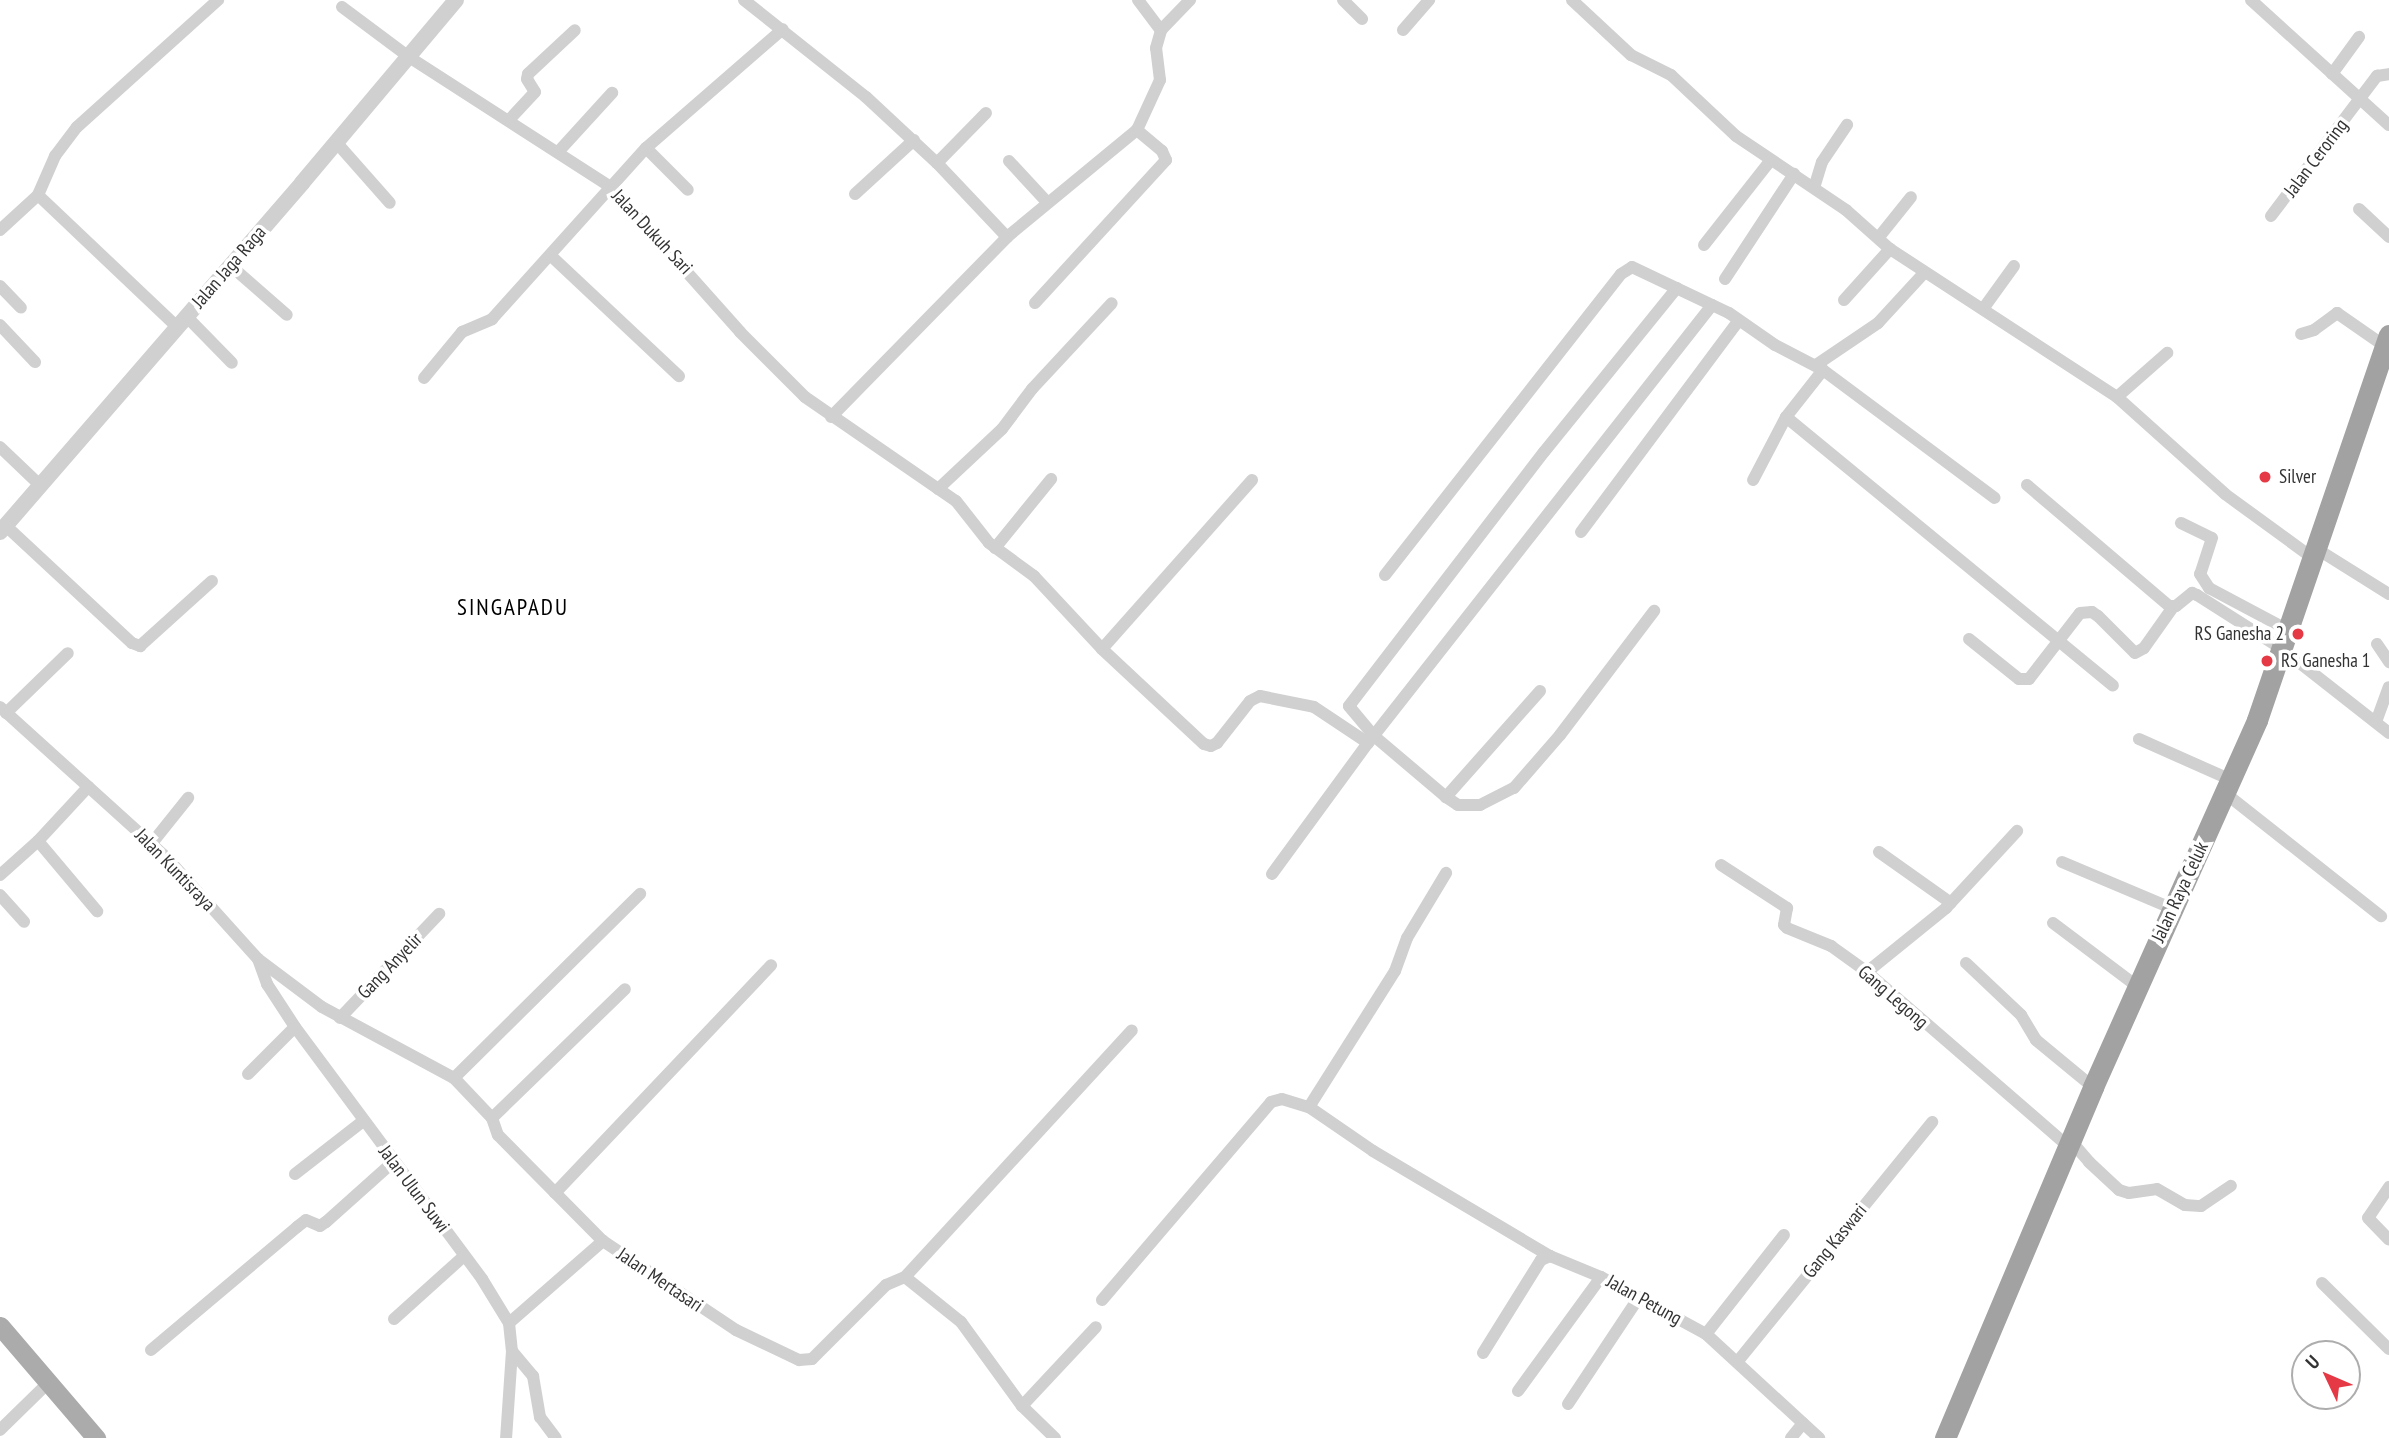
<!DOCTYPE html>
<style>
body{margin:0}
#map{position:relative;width:2389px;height:1438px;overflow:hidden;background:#fff;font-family:"PT Sans Narrow",sans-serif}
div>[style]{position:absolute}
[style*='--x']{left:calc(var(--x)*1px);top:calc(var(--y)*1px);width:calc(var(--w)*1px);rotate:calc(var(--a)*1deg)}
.minor>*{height:12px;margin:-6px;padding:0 6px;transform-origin:6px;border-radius:6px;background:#d0d0d0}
.tertiary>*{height:16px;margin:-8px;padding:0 8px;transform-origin:8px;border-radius:8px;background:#d0d0d0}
.primary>*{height:19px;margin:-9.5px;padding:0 9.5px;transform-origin:9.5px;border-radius:9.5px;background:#ababab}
.trunk>*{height:21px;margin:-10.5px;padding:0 10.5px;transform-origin:10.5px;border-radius:10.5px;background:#a2a2a2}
.dots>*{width:19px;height:19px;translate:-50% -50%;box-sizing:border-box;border:4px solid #fff;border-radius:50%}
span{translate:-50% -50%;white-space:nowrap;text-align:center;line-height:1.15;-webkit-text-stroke:7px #fff;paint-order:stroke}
.street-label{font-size:19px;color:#333}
.poi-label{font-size:19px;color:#333}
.left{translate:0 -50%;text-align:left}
.right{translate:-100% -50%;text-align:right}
.quarter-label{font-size:23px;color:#000;letter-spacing:2px}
.north{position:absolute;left:2291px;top:1340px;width:70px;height:70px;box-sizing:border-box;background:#fff;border:2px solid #adadad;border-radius:50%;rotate:314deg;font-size:19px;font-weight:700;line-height:28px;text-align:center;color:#333}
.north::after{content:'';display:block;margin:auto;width:24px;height:32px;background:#e63946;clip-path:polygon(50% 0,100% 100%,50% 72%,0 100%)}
</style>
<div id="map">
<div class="minor">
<i style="--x:744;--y:0;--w:156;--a:38.5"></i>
<i style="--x:866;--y:97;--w:97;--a:42.9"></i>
<i style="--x:937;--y:163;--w:102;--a:46.6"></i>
<i style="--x:1138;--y:0;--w:38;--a:53"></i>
<i style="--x:1343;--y:0;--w:27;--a:45"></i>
<i style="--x:1572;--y:0;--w:81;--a:43"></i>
<i style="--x:1631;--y:55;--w:45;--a:26.6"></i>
<i style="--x:1671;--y:75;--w:89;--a:43.2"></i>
<i style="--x:1736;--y:136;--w:133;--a:33.9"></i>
<i style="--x:1846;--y:210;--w:59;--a:41.6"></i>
<i style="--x:1890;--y:249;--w:271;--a:33.1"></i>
<i style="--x:2117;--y:397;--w:145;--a:41.9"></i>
<i style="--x:2225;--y:494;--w:110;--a:36.1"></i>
<i style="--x:2251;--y:0;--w:186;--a:42.2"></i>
<i style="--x:342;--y:7;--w:84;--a:36.7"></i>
<i style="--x:409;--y:57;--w:240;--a:32.8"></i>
<i style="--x:611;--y:187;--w:194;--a:48.3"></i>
<i style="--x:740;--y:332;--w:92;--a:45"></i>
<i style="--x:805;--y:397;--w:183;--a:34.6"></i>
<i style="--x:956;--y:501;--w:53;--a:51.8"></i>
<i style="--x:989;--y:543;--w:56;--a:36.3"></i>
<i style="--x:1034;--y:576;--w:100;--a:47"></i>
<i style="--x:1102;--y:649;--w:139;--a:43"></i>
<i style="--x:1204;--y:744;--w:7;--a:16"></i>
<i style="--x:1211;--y:746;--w:7;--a:-27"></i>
<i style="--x:1217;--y:743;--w:53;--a:-51.8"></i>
<i style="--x:1250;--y:701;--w:11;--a:-27"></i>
<i style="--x:1260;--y:696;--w:55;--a:11.5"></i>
<i style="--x:1314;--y:707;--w:65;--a:33.7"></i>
<i style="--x:1403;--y:30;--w:40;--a:-49"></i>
<i style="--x:2332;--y:74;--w:46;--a:-53.9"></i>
<i style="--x:509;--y:120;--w:38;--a:-47"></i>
<i style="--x:535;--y:92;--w:15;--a:-122"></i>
<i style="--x:527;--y:79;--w:5;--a:-79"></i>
<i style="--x:528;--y:74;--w:64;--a:-43.1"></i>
<i style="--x:336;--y:142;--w:81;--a:48.5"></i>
<i style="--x:646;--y:148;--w:59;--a:45"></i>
<i style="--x:559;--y:151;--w:79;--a:-47.6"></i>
<i style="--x:1009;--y:161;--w:56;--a:47.2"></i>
<i style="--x:937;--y:163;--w:70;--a:-45.6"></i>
<i style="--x:1814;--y:188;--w:27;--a:-73"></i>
<i style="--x:1822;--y:162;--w:45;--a:-56"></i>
<i style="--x:855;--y:194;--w:80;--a:-42.5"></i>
<i style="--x:38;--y:195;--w:192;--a:43.5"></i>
<i style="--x:2359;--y:209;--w:41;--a:43"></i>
<i style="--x:2271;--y:216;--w:176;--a:-52.9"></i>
<i style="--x:2377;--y:76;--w:12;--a:-9"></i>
<i style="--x:0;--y:230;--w:52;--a:-42.6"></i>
<i style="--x:38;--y:195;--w:43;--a:-66.4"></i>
<i style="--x:55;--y:156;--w:36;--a:-53"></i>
<i style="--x:77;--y:127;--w:190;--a:-42"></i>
<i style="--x:1879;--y:237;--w:51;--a:-51.3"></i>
<i style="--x:1704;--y:245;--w:107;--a:-51.8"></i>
<i style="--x:550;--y:255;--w:177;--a:43.2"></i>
<i style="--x:231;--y:266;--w:74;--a:41.2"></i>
<i style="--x:1725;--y:279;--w:126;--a:-56.7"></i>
<i style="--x:0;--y:286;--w:30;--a:46"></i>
<i style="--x:1844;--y:300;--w:69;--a:-48"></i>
<i style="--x:1035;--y:303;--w:194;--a:-47.5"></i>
<i style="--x:1166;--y:160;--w:10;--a:-114"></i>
<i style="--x:1162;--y:151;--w:33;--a:-140"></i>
<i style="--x:1983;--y:309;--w:53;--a:-54.2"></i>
<i style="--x:187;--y:317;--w:64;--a:45.6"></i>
<i style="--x:0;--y:325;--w:51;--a:46.6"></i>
<i style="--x:2301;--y:334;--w:14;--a:-17"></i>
<i style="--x:2314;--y:330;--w:29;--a:-36"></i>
<i style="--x:2337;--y:313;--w:60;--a:34.8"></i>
<i style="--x:1816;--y:365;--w:75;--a:-34.1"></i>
<i style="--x:1878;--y:323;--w:68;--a:-47.4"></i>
<i style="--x:1823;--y:370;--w:214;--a:36.7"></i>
<i style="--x:424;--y:378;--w:60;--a:-50.4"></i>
<i style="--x:462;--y:332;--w:33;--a:-23"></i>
<i style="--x:492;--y:319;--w:230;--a:-48"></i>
<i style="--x:646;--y:148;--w:181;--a:-41"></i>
<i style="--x:2117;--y:397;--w:67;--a:-41.3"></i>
<i style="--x:831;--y:417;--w:252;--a:-45.6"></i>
<i style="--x:1007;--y:237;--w:168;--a:-39.5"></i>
<i style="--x:1137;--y:130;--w:55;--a:-65.3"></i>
<i style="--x:1160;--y:80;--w:32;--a:-97"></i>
<i style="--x:1156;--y:48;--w:19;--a:-74"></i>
<i style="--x:1161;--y:30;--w:42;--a:-46"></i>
<i style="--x:1786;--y:417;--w:423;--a:39.4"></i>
<i style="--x:0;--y:447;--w:57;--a:43.6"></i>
<i style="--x:2027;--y:485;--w:187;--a:40.4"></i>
<i style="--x:2169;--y:606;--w:7;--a:0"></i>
<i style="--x:2176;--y:606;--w:21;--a:-39"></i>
<i style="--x:2192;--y:593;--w:5;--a:22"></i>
<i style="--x:2197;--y:595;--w:101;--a:32.4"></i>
<i style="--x:2282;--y:649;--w:136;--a:38.1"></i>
<i style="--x:938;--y:489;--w:88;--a:-43.2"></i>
<i style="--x:1002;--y:429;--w:50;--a:-53.1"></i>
<i style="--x:1032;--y:389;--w:117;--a:-47.1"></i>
<i style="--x:2181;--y:523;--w:34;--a:26"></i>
<i style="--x:2212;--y:538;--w:38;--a:108"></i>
<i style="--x:2200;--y:574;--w:17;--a:57"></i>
<i style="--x:2209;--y:588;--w:89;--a:28"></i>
<i style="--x:6;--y:526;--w:172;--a:42.9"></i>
<i style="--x:132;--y:643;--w:9;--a:21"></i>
<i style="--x:140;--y:646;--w:97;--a:-42.1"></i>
<i style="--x:1581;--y:532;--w:264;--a:-53.3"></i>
<i style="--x:995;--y:548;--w:89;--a:-50.9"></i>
<i style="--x:2317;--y:549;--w:85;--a:32"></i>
<i style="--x:1385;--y:575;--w:382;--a:-51.9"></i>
<i style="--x:1621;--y:274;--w:13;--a:-32"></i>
<i style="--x:1632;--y:267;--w:107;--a:25.4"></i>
<i style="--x:1729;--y:313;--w:56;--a:34.8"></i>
<i style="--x:1775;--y:345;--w:54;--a:27.5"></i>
<i style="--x:1823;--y:370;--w:60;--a:128.2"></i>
<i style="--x:1786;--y:417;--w:71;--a:117.6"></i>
<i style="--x:1969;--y:639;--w:64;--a:38.7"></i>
<i style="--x:2019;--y:679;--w:10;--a:0"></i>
<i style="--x:2029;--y:679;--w:83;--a:-52.3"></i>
<i style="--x:2080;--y:613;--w:12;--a:-5"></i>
<i style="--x:2092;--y:612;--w:7;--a:34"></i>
<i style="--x:2098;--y:616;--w:52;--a:45"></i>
<i style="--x:2135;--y:653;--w:10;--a:-29"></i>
<i style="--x:2144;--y:648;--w:50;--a:-54.7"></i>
<i style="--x:2377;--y:644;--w:22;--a:56"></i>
<i style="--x:1102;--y:649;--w:226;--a:-48.4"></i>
<i style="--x:1540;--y:691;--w:142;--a:131.6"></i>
<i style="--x:1446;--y:797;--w:94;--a:-139.7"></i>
<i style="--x:1374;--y:736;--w:39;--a:-130"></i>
<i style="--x:1349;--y:706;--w:320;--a:-52.5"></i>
<i style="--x:1544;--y:452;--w:211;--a:-51"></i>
<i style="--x:0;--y:707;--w:225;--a:42.1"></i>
<i style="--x:167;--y:858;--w:136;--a:48"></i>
<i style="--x:258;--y:959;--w:80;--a:36.9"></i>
<i style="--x:322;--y:1007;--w:150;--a:28.3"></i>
<i style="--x:454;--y:1078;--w:55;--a:46.5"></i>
<i style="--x:492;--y:1118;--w:18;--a:71"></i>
<i style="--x:498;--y:1135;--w:149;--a:45.3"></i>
<i style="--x:603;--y:1241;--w:160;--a:33.8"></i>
<i style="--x:736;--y:1330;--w:70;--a:25.5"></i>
<i style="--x:799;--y:1360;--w:13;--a:-4"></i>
<i style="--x:812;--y:1359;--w:105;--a:-45"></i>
<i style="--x:886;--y:1285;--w:21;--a:-23"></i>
<i style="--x:6;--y:713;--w:86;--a:-44.1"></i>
<i style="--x:2376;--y:722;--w:37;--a:-70"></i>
<i style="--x:2139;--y:739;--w:101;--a:24"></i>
<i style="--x:2225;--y:793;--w:199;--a:38.3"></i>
<i style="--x:1446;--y:797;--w:14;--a:34"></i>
<i style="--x:1458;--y:805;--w:22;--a:0"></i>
<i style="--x:1480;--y:805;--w:38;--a:-27"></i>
<i style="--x:1514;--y:788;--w:70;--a:-49"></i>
<i style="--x:1560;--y:735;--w:156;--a:-52.8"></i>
<i style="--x:38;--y:841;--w:92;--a:49.9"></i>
<i style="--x:152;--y:843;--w:58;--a:-51.3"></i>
<i style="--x:1879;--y:852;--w:88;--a:35.3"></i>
<i style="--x:2062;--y:862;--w:121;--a:22.9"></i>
<i style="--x:1721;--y:865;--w:79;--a:33.1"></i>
<i style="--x:1787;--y:908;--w:17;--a:100"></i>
<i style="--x:1784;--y:925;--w:4;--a:45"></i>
<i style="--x:1787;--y:928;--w:48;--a:22.2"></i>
<i style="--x:1831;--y:946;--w:44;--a:35.8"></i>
<i style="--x:1867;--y:972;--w:266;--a:40.9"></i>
<i style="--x:1272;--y:874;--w:162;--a:-53.8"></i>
<i style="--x:1368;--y:743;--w:557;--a:-51.85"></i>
<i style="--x:0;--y:875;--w:51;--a:-41.8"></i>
<i style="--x:38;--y:841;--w:74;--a:-47.2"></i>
<i style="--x:0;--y:895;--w:36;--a:48"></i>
<i style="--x:2053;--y:923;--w:106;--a:37"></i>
<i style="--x:258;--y:959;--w:27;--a:70"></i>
<i style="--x:267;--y:984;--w:51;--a:56.9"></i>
<i style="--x:295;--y:1027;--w:314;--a:53.4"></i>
<i style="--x:482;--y:1279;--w:52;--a:58.5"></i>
<i style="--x:509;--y:1323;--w:28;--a:84"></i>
<i style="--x:512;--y:1351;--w:87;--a:93.9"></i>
<i style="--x:1966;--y:963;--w:76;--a:43.4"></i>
<i style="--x:2021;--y:1015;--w:29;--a:59"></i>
<i style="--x:2036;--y:1040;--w:74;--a:39.5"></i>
<i style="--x:1867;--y:972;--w:102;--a:-39"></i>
<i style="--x:1946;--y:908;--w:105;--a:-47.3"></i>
<i style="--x:340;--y:1018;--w:144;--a:-46.4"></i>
<i style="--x:248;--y:1074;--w:66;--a:-45"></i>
<i style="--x:454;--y:1078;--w:262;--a:-44.7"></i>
<i style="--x:1309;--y:1107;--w:161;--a:-57.7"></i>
<i style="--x:1395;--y:971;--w:35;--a:-70"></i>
<i style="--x:1407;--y:938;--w:76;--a:-59"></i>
<i style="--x:492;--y:1118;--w:185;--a:-44.1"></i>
<i style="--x:2071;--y:1141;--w:28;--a:49"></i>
<i style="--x:2089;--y:1162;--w:41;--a:43"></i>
<i style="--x:2119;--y:1190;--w:10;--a:17"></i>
<i style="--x:2129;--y:1193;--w:28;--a:-8"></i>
<i style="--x:2157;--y:1189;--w:32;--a:30"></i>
<i style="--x:2185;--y:1205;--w:16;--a:4"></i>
<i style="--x:2201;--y:1206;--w:36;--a:-34"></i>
<i style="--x:295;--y:1174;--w:86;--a:-37.9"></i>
<i style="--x:2389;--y:1187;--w:37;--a:124"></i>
<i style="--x:2368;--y:1218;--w:30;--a:46"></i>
<i style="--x:555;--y:1193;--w:314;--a:-46.5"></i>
<i style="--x:905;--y:1277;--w:335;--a:-47.4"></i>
<i style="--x:905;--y:1277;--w:72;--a:38.8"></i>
<i style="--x:961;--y:1322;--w:104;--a:54"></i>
<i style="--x:1022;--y:1406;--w:46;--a:44.1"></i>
<i style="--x:2322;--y:1283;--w:94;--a:44.6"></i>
<i style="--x:1102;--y:1300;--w:260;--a:-49.5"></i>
<i style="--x:1271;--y:1102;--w:11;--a:-15"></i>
<i style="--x:1282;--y:1099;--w:28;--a:17"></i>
<i style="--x:1309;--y:1107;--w:78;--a:34.5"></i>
<i style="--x:1373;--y:1151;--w:206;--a:30.7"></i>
<i style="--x:1550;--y:1256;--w:55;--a:22.4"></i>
<i style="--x:1601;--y:1277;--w:119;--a:28.5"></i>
<i style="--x:1706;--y:1334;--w:154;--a:42.6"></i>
<i style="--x:394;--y:1319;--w:94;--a:-42"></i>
<i style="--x:509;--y:1323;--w:125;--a:-41.1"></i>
<i style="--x:1706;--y:1334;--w:126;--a:-51.8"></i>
<i style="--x:151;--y:1350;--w:191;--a:-40.1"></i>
<i style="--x:297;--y:1227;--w:11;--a:-38"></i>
<i style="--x:306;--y:1220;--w:15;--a:23"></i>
<i style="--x:320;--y:1226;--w:7;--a:-34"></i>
<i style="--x:326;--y:1222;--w:90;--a:-41.8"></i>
<i style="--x:512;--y:1351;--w:33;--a:50"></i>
<i style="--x:533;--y:1376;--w:42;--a:80.3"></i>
<i style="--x:540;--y:1417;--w:26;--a:53"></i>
<i style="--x:1483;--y:1353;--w:110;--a:-58.1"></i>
<i style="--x:1541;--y:1260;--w:10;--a:-24"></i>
<i style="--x:1738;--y:1361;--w:308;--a:-50.9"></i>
<i style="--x:1518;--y:1391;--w:141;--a:-53.9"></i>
<i style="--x:1568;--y:1404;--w:128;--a:-56.4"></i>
<i style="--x:1022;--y:1406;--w:108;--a:-46.9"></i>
<i style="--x:0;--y:1430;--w:69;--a:-44.4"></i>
<i style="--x:1791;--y:1438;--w:19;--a:-51"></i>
</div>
<div class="tertiary">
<i style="--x:0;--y:532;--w:462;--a:-49.1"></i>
<i style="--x:302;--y:183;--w:239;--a:-49.9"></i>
</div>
<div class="primary">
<i style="--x:0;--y:1326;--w:148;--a:49.4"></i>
</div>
<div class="trunk">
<i style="--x:1945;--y:1438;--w:381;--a:-67.1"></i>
<i style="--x:2093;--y:1087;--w:402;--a:-65.9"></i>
<i style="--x:2257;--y:720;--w:407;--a:-71.1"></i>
</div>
<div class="dots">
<i style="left:2265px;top:477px;background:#e63946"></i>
<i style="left:2298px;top:634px;background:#e63946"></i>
<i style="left:2267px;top:661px;background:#e63946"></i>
</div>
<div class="street-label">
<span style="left:2316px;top:158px;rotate:-53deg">Jalan Ceroring</span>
<span style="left:652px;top:232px;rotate:47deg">Jalan Dukuh Sari</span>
<span style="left:229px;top:267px;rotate:-49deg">Jalan Jaga Raga</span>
<span style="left:175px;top:870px;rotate:46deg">Jalan Kuntisraya</span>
<span style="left:2180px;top:892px;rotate:-65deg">Jalan Raya Celuk</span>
<span style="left:390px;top:966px;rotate:-46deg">Gang Anyelir</span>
<span style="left:1893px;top:997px;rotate:41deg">Gang Legong</span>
<span style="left:414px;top:1189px;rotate:53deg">Jalan Ulun Suwi</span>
<span style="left:1835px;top:1241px;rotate:-51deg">Gang Kaswari</span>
<span style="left:660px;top:1280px;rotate:34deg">Jalan Mertasari</span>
<span style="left:1644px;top:1300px;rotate:29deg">Jalan Petung</span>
</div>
<div class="poi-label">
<span class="left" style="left:2279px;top:477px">Silver</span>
<span class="right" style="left:2284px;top:634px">RS Ganesha 2</span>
<span class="left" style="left:2281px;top:661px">RS Ganesha 1</span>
</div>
<div class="quarter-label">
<span style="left:513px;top:607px">SINGAPADU</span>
</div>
<div class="north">U</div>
</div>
